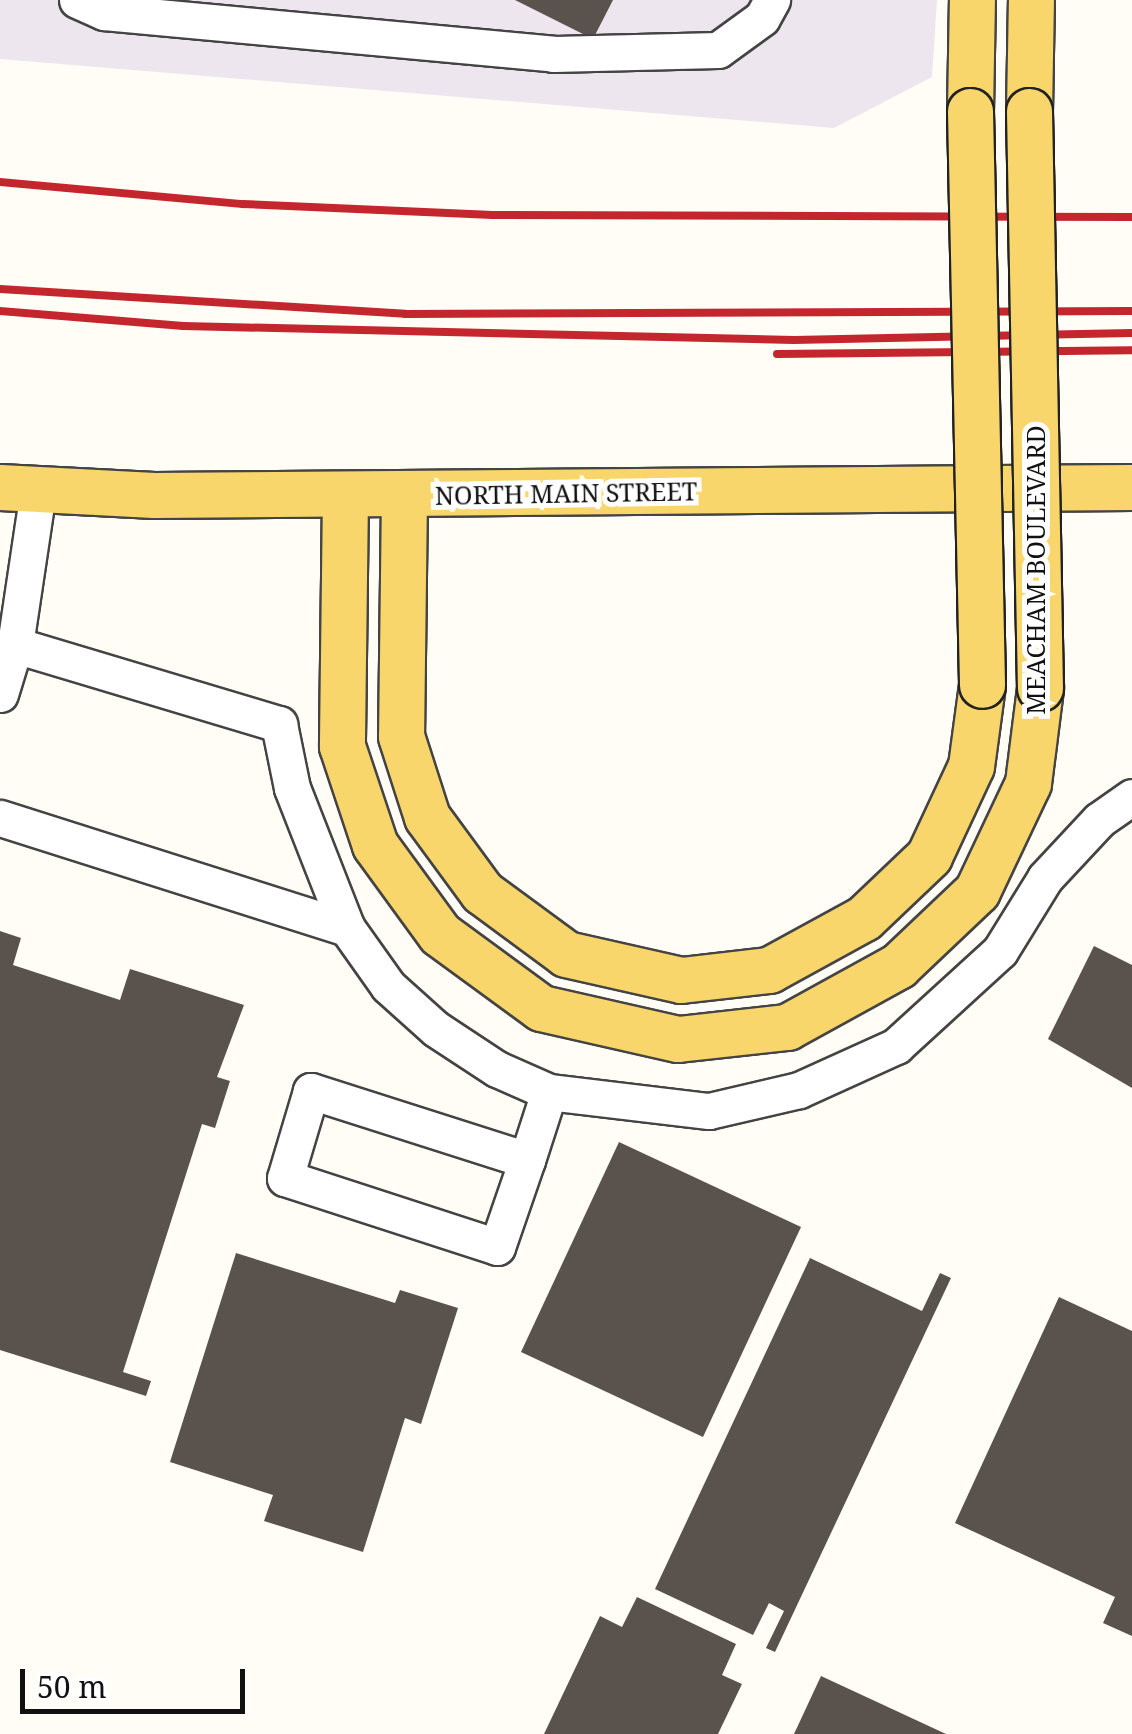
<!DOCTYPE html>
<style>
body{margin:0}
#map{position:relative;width:1132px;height:1734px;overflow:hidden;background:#fffdf5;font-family:"Noto Serif",serif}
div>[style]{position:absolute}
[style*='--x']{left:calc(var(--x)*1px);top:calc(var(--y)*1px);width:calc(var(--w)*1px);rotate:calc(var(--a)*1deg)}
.industrial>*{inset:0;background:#eee6ef}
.building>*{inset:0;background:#5a524d}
.roads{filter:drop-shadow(2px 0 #444) drop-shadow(-2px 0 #444) drop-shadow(0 2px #444) drop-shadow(0 -2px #444)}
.minor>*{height:35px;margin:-17.5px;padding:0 17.5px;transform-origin:17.5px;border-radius:17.5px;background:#fff}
.major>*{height:45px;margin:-22.5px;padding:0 22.5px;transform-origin:22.5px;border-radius:22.5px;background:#f9d66b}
.rail>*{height:8px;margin:-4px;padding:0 4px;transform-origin:4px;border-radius:4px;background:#c4262e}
.bridges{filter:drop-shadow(2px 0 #222) drop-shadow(-2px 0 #222) drop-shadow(0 2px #222) drop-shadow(0 -2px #222)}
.major-bridge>*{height:45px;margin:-22.5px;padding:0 22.5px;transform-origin:22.5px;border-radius:22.5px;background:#f9d66b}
span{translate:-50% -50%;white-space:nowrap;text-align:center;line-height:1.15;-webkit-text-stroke:10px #fff;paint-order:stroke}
.street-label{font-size:25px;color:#111}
.scale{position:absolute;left:20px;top:1669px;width:225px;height:45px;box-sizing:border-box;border:5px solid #111;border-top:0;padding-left:12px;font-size:30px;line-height:35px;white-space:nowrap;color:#111;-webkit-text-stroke:8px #fff;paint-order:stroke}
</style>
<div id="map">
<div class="industrial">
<i style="clip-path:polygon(0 0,937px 0,932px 77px,834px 128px,0 59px)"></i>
</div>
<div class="building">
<i style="clip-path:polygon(515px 0,613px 0,593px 39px)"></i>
<i style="clip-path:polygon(0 931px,21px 938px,13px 965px,120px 1000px,130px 969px,244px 1005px,217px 1077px,230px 1081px,215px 1128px,202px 1124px,123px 1372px,151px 1381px,146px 1396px,0 1350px)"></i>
<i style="clip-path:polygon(1094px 946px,1132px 965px,1132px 1088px,1048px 1039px)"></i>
<i style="clip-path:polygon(619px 1142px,801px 1227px,703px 1437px,521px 1352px)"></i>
<i style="clip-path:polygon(236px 1253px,395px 1303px,400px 1290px,458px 1308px,421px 1424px,405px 1418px,363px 1552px,264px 1521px,273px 1495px,170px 1462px)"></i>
<i style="clip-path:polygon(810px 1258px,922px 1311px,940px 1273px,951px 1278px,775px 1652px,766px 1648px,784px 1611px,769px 1603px,753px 1635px,655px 1589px)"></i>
<i style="clip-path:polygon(1059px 1297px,1132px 1331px,1132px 1636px,1103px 1623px,1115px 1597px,955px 1523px)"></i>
<i style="clip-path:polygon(637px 1597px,736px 1644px,722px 1675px,742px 1684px,718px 1734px,544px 1734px,600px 1616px,622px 1627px)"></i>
<i style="clip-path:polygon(821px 1676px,946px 1734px,794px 1734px)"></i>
</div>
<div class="roads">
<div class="minor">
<i style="--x:77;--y:0;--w:30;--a:24"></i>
<i style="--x:104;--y:12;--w:451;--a:5.3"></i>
<i style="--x:553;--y:54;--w:165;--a:-1.4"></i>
<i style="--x:718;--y:50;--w:54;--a:-36"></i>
<i style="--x:762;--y:18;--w:21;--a:-61"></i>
<i style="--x:15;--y:645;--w:155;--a:-81.5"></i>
<i style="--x:0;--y:694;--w:51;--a:-73"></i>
<i style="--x:15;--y:645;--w:276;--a:16.7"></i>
<i style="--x:279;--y:724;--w:65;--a:78.5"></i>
<i style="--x:292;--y:788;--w:150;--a:68.6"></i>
<i style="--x:347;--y:928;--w:71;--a:54.7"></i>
<i style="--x:388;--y:986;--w:64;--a:41.9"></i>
<i style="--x:436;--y:1029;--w:73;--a:33.3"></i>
<i style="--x:497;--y:1069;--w:57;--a:23.9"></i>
<i style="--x:549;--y:1092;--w:161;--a:6.8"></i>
<i style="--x:709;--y:1111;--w:92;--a:-13.1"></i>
<i style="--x:799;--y:1090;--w:107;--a:-24.4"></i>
<i style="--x:896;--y:1046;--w:141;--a:-42.4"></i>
<i style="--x:1000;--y:951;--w:86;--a:-58.3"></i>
<i style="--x:1045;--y:878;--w:79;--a:-47"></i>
<i style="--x:1099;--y:820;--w:40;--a:-34.9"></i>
<i style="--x:0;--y:818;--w:364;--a:17.6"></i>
<i style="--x:527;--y:1160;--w:227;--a:-162.3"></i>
<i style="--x:311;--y:1091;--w:91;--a:106.6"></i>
<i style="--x:285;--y:1178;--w:223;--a:18"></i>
<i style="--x:497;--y:1247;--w:92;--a:-71"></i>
<i style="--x:527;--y:1160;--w:71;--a:-72.1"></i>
</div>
<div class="major">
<i style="--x:970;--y:111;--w:111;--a:-89"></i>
<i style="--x:1029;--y:111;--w:111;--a:-89"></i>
<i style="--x:0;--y:487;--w:154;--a:3"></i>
<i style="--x:154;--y:495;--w:978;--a:-0.47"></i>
<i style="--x:345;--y:494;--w:252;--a:90.7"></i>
<i style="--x:342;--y:746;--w:104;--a:71.6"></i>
<i style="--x:375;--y:845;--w:110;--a:53.9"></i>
<i style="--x:440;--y:934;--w:125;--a:36.2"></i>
<i style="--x:541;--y:1008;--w:140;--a:12.8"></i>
<i style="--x:678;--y:1039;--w:110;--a:-6.3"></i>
<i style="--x:787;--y:1027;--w:127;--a:-28.8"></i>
<i style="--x:898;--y:966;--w:109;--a:-43.5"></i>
<i style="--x:977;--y:891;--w:119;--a:-64.7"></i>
<i style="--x:1028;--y:783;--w:96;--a:-82.8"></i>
<i style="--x:404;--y:495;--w:241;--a:90.7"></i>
<i style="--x:401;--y:736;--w:85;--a:72.2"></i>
<i style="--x:427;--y:817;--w:93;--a:53.7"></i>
<i style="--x:482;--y:892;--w:104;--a:36.4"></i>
<i style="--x:566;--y:954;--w:118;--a:12.7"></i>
<i style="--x:681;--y:980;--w:89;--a:-6.5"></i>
<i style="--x:769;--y:970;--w:108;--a:-28.7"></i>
<i style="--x:864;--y:918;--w:90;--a:-43.6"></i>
<i style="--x:929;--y:856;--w:99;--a:-65"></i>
<i style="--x:971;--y:766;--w:82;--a:-82.3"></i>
</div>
</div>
<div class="rail">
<i style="--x:0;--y:182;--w:244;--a:5.2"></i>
<i style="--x:243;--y:204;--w:250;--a:2.5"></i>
<i style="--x:493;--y:215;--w:639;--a:0.18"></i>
<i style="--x:0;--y:289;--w:406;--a:3.5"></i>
<i style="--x:405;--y:314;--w:727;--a:-0.24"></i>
<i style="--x:0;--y:311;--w:184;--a:4.7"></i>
<i style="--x:183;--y:326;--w:611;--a:1.31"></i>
<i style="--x:794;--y:340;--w:338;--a:-1.2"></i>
<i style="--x:777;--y:354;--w:355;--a:-0.6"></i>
</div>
<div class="bridges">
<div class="major-bridge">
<i style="--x:970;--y:111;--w:574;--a:88.8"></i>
<i style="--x:1029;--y:111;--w:577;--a:88.91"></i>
</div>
</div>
<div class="street-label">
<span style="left:566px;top:493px;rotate:-1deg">NORTH MAIN STREET</span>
<span style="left:1035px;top:570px;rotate:-90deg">MEACHAM BOULEVARD</span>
</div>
<div class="scale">50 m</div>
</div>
